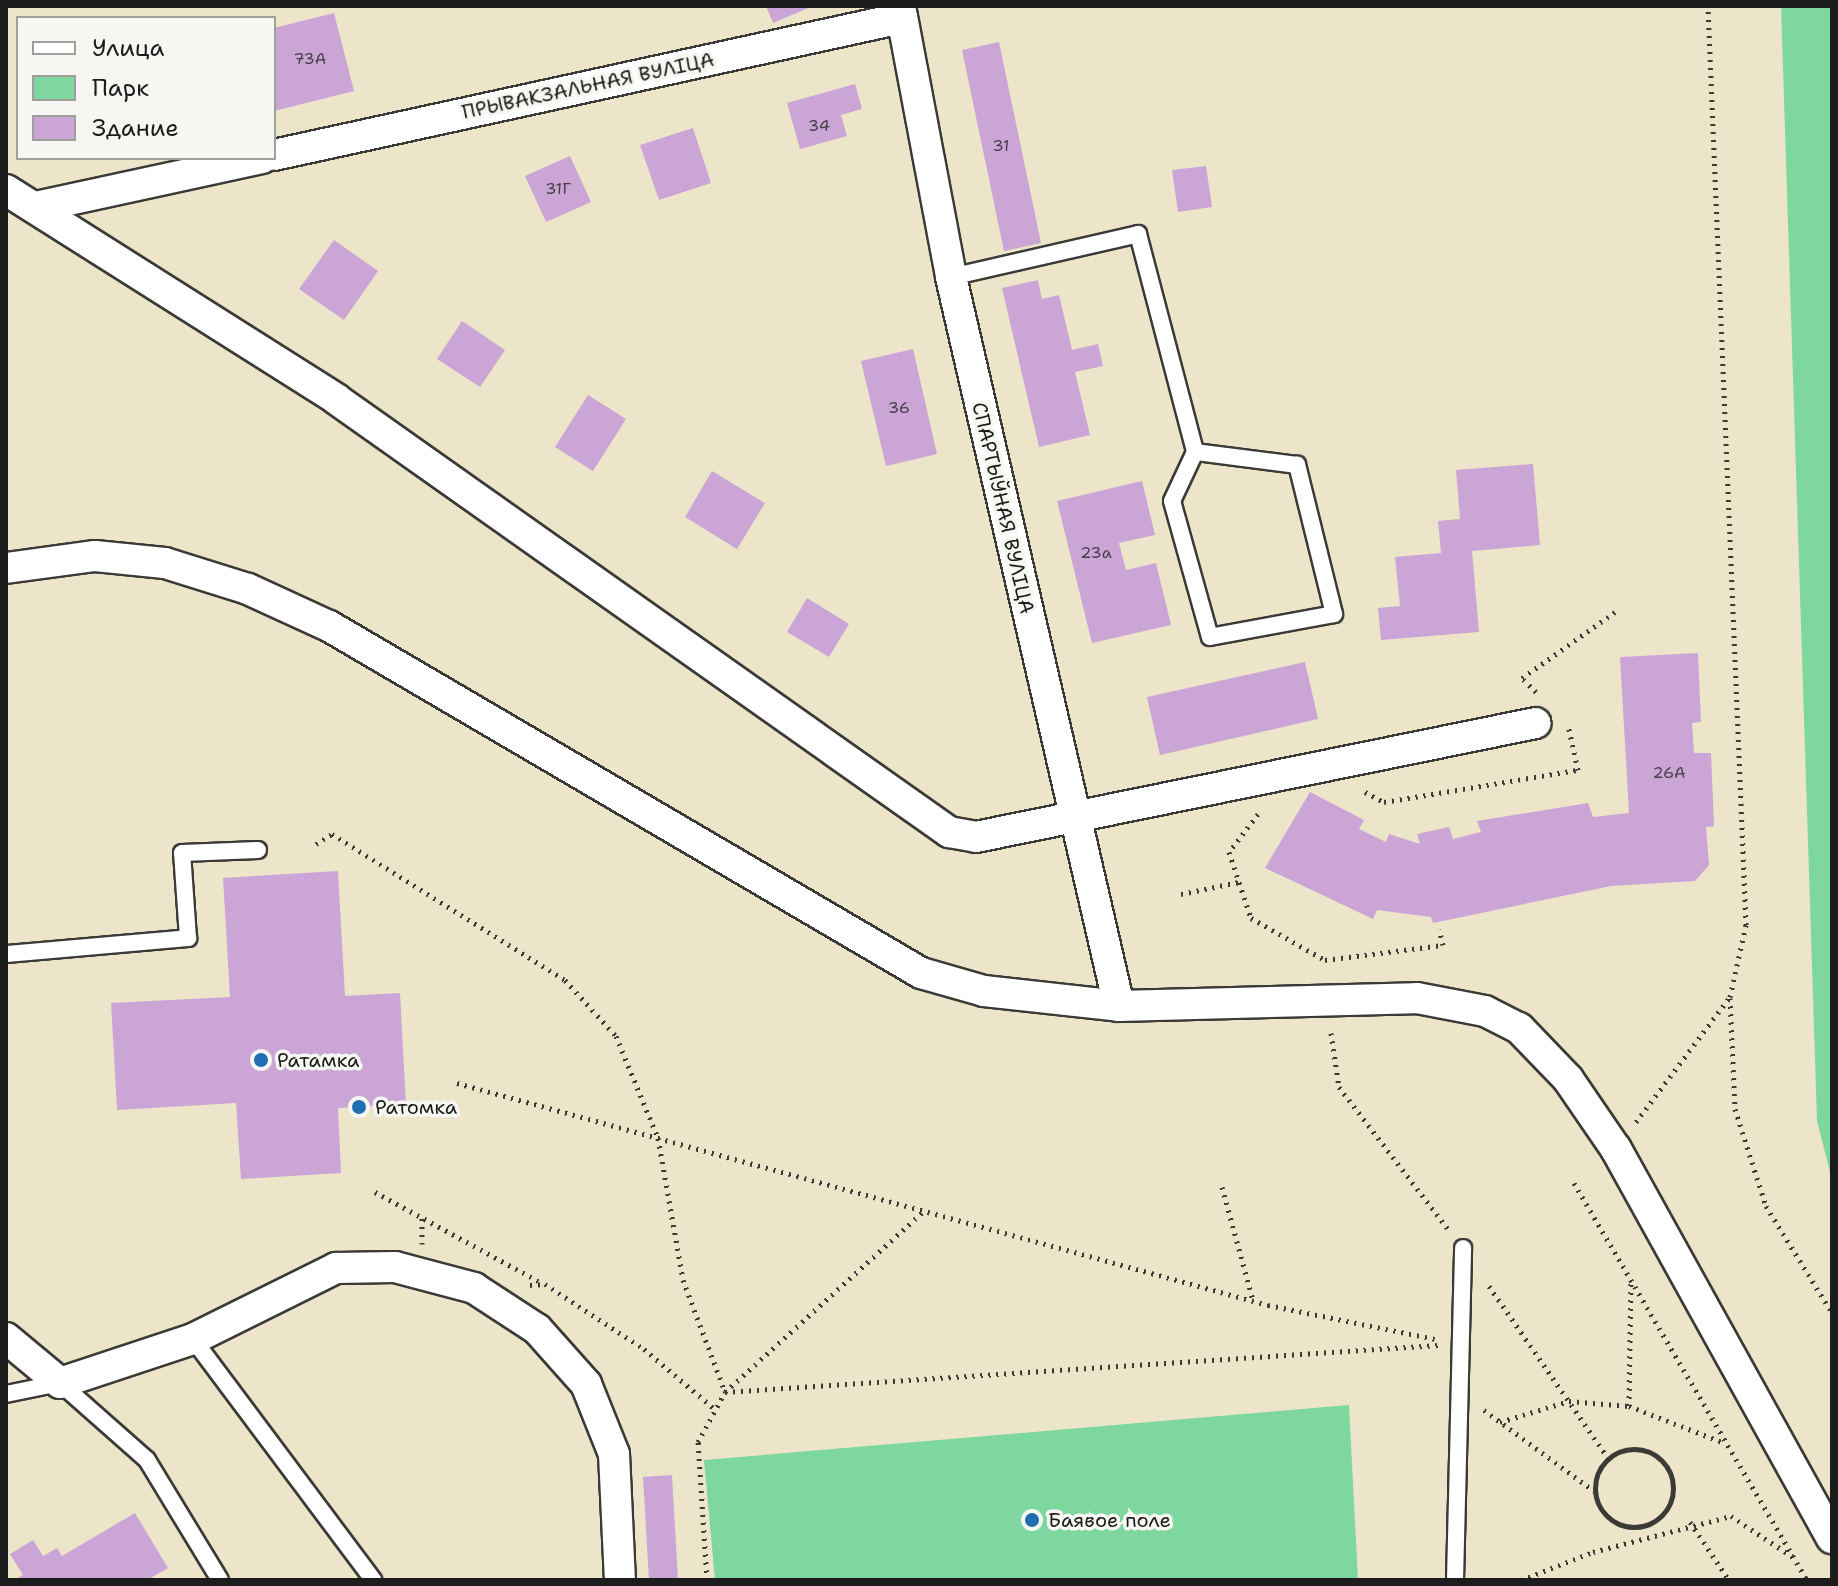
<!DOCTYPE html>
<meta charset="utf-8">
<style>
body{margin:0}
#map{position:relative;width:1838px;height:1586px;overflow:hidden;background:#ede5c9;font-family:"Shantell Sans",sans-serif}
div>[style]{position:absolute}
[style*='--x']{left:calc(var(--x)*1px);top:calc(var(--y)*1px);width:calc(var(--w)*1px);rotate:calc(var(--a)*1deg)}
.green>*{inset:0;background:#7dd79e}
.building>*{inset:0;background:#caa5d5}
.path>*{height:5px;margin-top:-2.5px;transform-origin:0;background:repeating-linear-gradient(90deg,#3b3a36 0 2px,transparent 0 8px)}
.path>.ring{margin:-2.5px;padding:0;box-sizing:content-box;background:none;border:5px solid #3b3a36;border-radius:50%}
.roads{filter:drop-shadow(2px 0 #3b3a36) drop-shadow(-2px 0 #3b3a36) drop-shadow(0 2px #3b3a36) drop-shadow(0 -2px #3b3a36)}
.lane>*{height:16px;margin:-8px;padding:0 8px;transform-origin:8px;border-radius:8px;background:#fff}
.street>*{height:30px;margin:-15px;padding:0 15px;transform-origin:15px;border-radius:15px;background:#fff}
.dots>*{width:22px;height:22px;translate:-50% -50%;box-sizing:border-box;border:4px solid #f6f6f2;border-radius:50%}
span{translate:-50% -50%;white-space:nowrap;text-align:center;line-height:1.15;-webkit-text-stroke:7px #f6f6f2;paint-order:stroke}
.number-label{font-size:16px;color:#483e4a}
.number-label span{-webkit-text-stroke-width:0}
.street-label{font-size:20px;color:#1c1c1c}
.poi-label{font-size:20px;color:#1c1c1c}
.left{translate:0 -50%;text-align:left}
.frame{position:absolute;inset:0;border:8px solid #1c1c1c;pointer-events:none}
.legend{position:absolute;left:16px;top:16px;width:260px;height:144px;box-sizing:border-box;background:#f6f6f2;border:2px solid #9f9f9c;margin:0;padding:10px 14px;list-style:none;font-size:24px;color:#1c1c1c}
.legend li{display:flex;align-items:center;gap:16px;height:40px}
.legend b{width:40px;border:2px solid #9f9f9c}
</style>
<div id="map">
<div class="green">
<i style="clip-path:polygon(1781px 6px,1832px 6px,1832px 1180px,1817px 1121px)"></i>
<i style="clip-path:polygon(1349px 1405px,1358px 1580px,715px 1580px,704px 1460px)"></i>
</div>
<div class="building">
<i style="clip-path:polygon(766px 6px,813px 6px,773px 23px)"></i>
<i style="clip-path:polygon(334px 13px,354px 91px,274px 111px,274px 28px)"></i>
<i style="clip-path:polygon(999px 42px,1041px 243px,1004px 251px,962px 50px)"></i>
<i style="clip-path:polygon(855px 84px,862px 109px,841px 115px,847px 136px,800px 149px,787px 103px)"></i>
<i style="clip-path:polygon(693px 128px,711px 183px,659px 200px,640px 145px)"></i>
<i style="clip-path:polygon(570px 156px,591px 202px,546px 222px,525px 176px)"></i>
<i style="clip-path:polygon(1206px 166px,1212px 207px,1178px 212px,1172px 170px)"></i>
<i style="clip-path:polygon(334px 240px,378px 271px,344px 320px,299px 289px)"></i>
<i style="clip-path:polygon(1038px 280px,1042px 299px,1059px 295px,1072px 350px,1098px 344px,1103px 366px,1075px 372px,1090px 435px,1039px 447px,1002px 288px)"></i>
<i style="clip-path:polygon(462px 321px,505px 350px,480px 387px,437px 359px)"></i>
<i style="clip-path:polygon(913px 349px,937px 454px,886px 466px,861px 361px)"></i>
<i style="clip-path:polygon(588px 395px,626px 419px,593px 471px,555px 447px)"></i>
<i style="clip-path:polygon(1533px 464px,1540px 545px,1472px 551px,1479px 632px,1381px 640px,1378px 608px,1400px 606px,1395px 557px,1441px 553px,1438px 521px,1460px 519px,1456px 470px)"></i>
<i style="clip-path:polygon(712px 471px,765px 503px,737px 549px,685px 517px)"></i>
<i style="clip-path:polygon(1142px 481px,1155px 535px,1119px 543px,1126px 570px,1156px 563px,1171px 625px,1092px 643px,1057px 501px)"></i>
<i style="clip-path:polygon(807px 598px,849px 624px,829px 657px,787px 632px)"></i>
<i style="clip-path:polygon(1698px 653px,1701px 722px,1692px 723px,1694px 753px,1711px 753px,1714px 826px,1706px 827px,1709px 865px,1695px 881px,1611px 886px,1433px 923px,1431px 917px,1377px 910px,1373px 919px,1265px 868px,1310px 792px,1364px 820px,1359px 829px,1386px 842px,1389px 834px,1420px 844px,1417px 834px,1449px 827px,1453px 839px,1481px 832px,1477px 821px,1588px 803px,1593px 817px,1629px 813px,1620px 657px)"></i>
<i style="clip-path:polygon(1305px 662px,1318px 719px,1160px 755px,1147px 697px)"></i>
<i style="clip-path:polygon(338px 871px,345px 996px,400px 993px,406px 1104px,338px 1108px,341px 1173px,241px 1179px,236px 1103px,117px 1110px,111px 1003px,230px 997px,223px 878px)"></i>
<i style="clip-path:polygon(672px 1475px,678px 1580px,649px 1580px,643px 1477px)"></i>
<i style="clip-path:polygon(135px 1513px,168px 1568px,147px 1580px,14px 1580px,23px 1575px,10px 1554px,33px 1540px,43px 1556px,57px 1548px,62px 1556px)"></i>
</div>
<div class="path">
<i style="--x:1536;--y:692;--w:20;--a:-135"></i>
<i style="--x:1522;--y:678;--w:114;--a:-35.4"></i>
<i style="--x:1365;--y:792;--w:21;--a:28"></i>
<i style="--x:1384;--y:802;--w:197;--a:-9.4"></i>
<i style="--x:1578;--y:770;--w:46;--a:-102.5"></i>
<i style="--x:1258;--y:814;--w:48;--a:127.3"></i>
<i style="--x:1229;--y:852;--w:70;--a:71.6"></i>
<i style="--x:1251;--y:918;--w:85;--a:29.6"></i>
<i style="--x:1325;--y:960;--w:119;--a:-7.2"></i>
<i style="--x:1443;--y:945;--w:16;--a:-104"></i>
<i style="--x:316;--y:844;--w:19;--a:-32"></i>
<i style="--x:332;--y:834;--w:275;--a:32.1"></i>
<i style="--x:565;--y:980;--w:76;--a:47.7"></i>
<i style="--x:616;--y:1036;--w:110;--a:67.6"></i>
<i style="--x:658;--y:1138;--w:144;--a:80"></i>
<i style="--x:683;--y:1280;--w:120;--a:69.4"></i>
<i style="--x:725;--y:1392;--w:715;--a:-3.77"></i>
<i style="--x:1181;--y:894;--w:59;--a:-11.7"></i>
<i style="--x:1730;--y:998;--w:111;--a:87.4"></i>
<i style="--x:1735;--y:1109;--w:102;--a:72.3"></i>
<i style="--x:1766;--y:1206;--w:126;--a:58.3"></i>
<i style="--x:1331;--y:1033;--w:55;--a:81.6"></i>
<i style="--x:1339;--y:1087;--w:179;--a:52.5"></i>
<i style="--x:457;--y:1083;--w:841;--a:15.31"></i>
<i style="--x:1268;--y:1305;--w:170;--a:11.5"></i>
<i style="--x:1636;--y:1122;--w:156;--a:-53.1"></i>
<i style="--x:1730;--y:997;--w:74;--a:-77.5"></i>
<i style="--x:1746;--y:925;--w:920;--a:-92.37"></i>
<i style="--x:1574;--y:1183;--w:460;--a:59.6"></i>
<i style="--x:1222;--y:1187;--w:117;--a:74.7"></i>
<i style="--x:375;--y:1192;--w:192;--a:28.6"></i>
<i style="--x:422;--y:1244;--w:26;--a:-90"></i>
<i style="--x:530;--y:1285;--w:15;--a:-4"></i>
<i style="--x:545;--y:1284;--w:118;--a:33.3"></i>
<i style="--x:644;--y:1349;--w:94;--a:40.3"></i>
<i style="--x:1489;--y:1286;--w:209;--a:55.3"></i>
<i style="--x:1629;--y:1406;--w:123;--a:-89.1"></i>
<i style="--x:1484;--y:1410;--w:137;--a:36.4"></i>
<i style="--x:1500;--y:1422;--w:72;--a:-16.9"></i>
<i style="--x:1569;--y:1401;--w:60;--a:4.8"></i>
<i style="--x:1629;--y:1406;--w:103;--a:21.1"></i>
<i class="ring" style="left:1595px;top:1449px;width:73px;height:73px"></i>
<i style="--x:1690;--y:1522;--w:70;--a:56.1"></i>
<i style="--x:707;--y:1580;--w:138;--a:-93.7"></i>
<i style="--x:698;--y:1442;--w:57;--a:-61.6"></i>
<i style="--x:725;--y:1392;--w:268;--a:-42.3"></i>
<i style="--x:1521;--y:1580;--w:77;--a:-21.3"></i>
<i style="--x:1593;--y:1552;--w:143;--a:-14.6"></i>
<i style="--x:1731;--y:1516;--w:74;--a:33.5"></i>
</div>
<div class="roads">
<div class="lane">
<i style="--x:951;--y:277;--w:192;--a:-12.9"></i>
<i style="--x:1138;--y:234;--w:225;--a:75.3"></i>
<i style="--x:1195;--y:452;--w:54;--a:115.1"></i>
<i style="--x:1172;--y:501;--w:141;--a:74.4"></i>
<i style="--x:1210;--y:637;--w:126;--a:-10.5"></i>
<i style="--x:1334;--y:614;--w:154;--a:-103.9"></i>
<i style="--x:1297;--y:465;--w:103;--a:-172.7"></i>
<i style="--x:6;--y:954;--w:183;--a:-5"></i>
<i style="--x:188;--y:938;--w:85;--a:-94"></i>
<i style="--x:182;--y:853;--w:76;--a:-2.3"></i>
<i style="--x:193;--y:1339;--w:301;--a:53.2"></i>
<i style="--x:6;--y:1394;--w:55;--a:-11.5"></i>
<i style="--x:60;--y:1383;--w:116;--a:41.5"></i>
<i style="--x:147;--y:1460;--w:140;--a:58.7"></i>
<i style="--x:1455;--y:1580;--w:332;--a:-88.6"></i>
</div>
<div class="street">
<i style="--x:900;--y:6;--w:276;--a:79.3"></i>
<i style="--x:951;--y:277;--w:748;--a:77.02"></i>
<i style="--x:274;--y:155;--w:643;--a:-12.31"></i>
<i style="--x:6;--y:190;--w:391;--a:32.3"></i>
<i style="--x:336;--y:399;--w:751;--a:35.24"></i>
<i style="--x:949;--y:832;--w:27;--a:10"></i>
<i style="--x:976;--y:837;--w:571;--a:-11.51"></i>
<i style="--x:36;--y:207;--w:231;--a:-12.2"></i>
<i style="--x:6;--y:568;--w:90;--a:-7.7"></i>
<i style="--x:95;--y:556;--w:70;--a:5.7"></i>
<i style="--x:165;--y:563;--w:87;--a:17.4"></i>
<i style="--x:248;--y:589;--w:89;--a:24.6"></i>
<i style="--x:329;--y:626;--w:686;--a:30.38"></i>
<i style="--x:921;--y:973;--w:66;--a:15.9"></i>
<i style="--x:984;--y:991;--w:136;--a:6.3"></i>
<i style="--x:1119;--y:1006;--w:298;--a:-1.5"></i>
<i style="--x:1417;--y:998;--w:69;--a:10.8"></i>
<i style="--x:1485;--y:1011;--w:38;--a:27"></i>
<i style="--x:1519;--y:1028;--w:71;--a:46.1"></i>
<i style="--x:1568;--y:1079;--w:85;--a:55.6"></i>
<i style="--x:1616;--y:1149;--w:445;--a:61"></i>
<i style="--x:6;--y:1338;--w:70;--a:39.8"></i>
<i style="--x:60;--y:1383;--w:140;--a:-18.3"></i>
<i style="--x:193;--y:1339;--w:160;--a:-26.4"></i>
<i style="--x:336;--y:1268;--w:59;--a:-1"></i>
<i style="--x:395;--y:1267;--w:82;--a:14.9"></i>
<i style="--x:474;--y:1288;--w:75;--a:33.1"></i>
<i style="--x:537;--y:1329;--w:74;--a:48.3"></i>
<i style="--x:586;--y:1384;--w:75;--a:68.2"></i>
<i style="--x:614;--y:1454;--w:126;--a:87.3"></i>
</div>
</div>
<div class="dots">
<i style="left:261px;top:1060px;background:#1f6fb2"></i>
<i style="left:359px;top:1107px;background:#1f6fb2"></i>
<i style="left:1032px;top:1520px;background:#1f6fb2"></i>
</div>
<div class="number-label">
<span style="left:310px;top:59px">73А</span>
<span style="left:819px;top:126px">34</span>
<span style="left:1001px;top:146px">31</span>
<span style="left:558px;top:189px">31Г</span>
<span style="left:899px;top:408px">36</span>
<span style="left:1096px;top:553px">23а</span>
<span style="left:1669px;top:773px">26A</span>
</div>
<div class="street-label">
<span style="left:588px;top:86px;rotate:-12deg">ПРЫВАКЗАЛЬНАЯ ВУЛІЦА</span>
<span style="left:1003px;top:508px;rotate:77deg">СПАРТЫЎНАЯ ВУЛІЦА</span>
</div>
<div class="poi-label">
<span class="left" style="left:277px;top:1060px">Ратамка</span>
<span class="left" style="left:375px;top:1107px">Ратомка</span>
<span class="left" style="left:1048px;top:1520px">Баявое поле</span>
</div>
<div class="frame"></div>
<ul class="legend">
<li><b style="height:10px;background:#fff"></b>Улица</li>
<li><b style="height:22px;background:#7dd79e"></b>Парк</li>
<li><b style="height:22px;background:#caa5d5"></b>Здание</li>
</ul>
</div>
